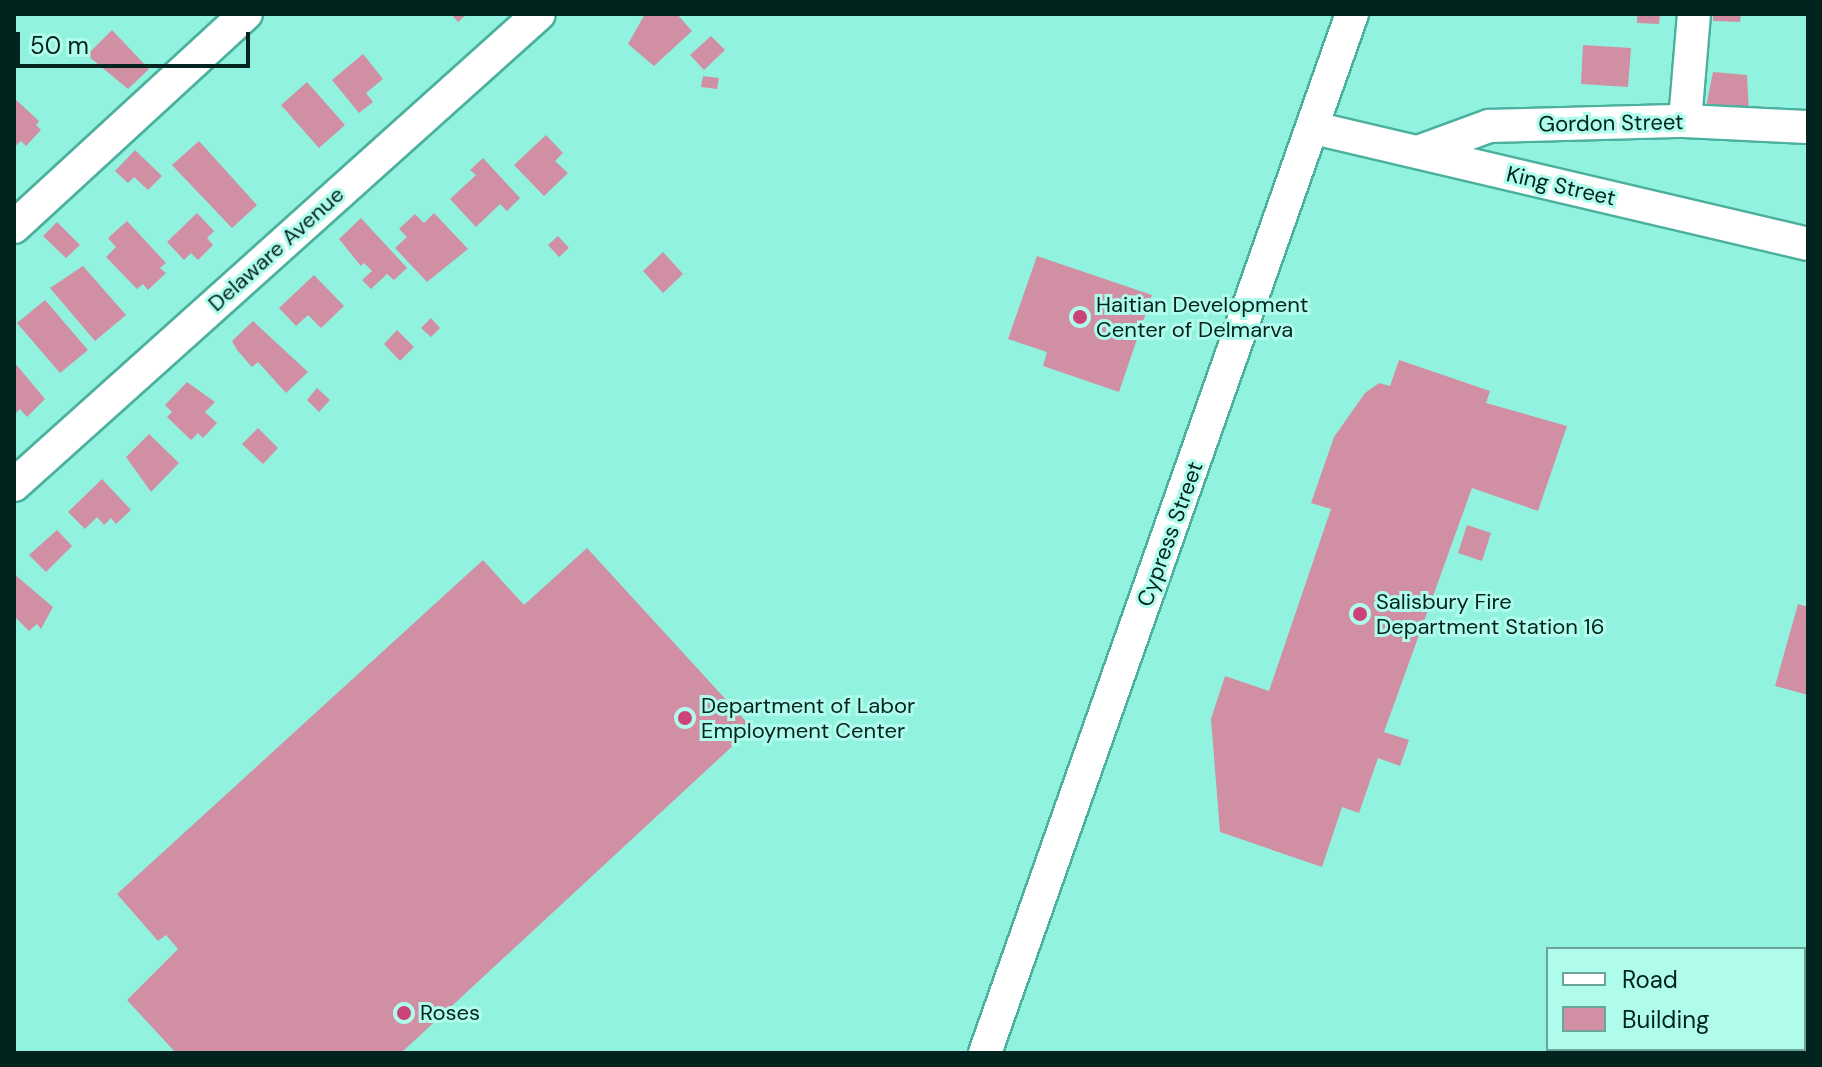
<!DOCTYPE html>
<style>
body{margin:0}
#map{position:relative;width:1822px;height:1067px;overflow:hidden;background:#91f3df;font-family:"DM Sans",sans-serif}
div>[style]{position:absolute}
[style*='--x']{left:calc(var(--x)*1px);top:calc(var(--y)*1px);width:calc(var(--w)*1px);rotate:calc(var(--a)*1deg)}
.building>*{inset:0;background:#d18fa3}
.roads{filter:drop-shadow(2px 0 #4cb09e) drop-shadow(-2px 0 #4cb09e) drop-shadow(0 2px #4cb09e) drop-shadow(0 -2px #4cb09e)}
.minor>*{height:32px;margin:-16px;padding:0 16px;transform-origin:16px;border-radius:16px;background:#fff}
.dots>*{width:22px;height:22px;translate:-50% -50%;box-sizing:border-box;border:4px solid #b0fcec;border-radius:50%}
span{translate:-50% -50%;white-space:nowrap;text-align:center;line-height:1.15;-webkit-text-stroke:6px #b0fcec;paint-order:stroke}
.street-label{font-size:22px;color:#03231e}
.poi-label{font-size:22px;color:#03231e}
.left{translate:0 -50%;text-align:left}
.frame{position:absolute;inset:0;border:16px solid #03231e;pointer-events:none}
.legend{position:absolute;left:1546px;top:947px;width:260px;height:104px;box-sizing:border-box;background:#b0fcec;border:2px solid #6ba59a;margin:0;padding:10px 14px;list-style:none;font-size:24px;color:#03231e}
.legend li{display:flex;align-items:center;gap:16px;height:40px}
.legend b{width:40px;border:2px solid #6ba59a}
.scale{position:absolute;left:16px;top:32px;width:234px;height:36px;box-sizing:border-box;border:4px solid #03231e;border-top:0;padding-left:10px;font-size:24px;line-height:28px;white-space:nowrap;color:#03231e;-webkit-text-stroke:6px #b0fcec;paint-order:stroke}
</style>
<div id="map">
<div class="building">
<i style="clip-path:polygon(451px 14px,467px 14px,458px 22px)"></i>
<i style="clip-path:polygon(645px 14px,677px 14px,692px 31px,654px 66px,628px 44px)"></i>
<i style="clip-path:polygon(1637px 14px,1660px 14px,1659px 24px,1637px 23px)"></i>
<i style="clip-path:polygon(1713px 14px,1741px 14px,1740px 22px,1713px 21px)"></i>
<i style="clip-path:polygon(112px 30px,149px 69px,128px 89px,87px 55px)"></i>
<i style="clip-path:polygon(711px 36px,725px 50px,704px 70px,690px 55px)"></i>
<i style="clip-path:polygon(1583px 45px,1631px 48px,1628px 87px,1581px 84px)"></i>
<i style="clip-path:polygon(363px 54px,383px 79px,366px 93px,373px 102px,359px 113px,332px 80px)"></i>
<i style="clip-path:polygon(1713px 72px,1747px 75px,1749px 114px,1705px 112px)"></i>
<i style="clip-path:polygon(703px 76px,719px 78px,717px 89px,701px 87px)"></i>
<i style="clip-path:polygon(307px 82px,345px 125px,319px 148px,281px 105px)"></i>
<i style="clip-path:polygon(14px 98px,39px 121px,36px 125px,41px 130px,26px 146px,21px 141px,14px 147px)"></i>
<i style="clip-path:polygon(546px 135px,563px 153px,555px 161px,568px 173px,544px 196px,514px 165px)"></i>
<i style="clip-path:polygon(199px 141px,257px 205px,232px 228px,172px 165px)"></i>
<i style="clip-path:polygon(135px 150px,162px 176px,148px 190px,134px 177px,128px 183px,115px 171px)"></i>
<i style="clip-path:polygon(483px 158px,520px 198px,507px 211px,500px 204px,476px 227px,450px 199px,476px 175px,470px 170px)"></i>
<i style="clip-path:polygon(197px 213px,214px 231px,207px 238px,213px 245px,198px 260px,191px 253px,184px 260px,167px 242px)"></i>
<i style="clip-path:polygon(434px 213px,468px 249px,427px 282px,395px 248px,407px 237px,399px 229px,415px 214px,424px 223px)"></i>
<i style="clip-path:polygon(361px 218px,407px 268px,394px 280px,387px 274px,371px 289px,362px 280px,372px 271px,364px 263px,361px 266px,339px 239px)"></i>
<i style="clip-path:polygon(127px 221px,166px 263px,160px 268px,166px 273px,148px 290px,143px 284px,137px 289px,106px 257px,116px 247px,108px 238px)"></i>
<i style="clip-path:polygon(57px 222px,80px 245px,66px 258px,43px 236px)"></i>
<i style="clip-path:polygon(558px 236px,569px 248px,559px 257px,548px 245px)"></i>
<i style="clip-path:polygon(663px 252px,683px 274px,663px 293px,643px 271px)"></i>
<i style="clip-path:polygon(1037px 256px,1152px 295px,1119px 392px,1043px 366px,1047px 352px,1008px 339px)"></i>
<i style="clip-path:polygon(83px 266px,126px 315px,95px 341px,50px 288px)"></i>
<i style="clip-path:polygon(314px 275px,344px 306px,321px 328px,308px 315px,296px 326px,279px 308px)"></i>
<i style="clip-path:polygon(45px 300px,88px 350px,60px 373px,17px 323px)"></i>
<i style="clip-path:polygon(431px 318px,440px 328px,431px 337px,421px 328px)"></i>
<i style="clip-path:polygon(253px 321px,308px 372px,286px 393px,258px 362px,252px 367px,237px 350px,232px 341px)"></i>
<i style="clip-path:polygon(397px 330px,414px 347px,400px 361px,384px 344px)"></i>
<i style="clip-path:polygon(1399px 360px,1490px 391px,1486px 403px,1567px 426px,1538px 511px,1472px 488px,1384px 732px,1409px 740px,1400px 766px,1378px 758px,1359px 813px,1342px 807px,1322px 867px,1220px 832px,1211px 719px,1225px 676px,1269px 691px,1331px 509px,1311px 503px,1334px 437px,1365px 393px,1379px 383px,1390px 386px)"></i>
<i style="clip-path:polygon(14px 362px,45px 399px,27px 417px,20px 409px,14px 415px)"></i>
<i style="clip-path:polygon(187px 382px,215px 402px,205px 412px,217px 423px,203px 438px,198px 433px,191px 440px,167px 417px,172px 412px,165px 405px)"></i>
<i style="clip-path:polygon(317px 388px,330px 400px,319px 412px,307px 400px)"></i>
<i style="clip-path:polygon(258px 428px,278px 448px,263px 464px,242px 444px)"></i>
<i style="clip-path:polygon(149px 434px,179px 463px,151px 492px,126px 457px)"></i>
<i style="clip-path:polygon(102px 479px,131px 510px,116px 524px,111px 518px,104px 525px,97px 517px,85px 529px,68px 512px)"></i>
<i style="clip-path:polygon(1467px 525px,1491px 533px,1482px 561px,1458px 553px)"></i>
<i style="clip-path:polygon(57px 530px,72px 546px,46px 572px,29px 555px)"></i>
<i style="clip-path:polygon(587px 548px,752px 728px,401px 1053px,176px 1053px,127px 1000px,178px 949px,166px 935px,158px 941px,117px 894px,483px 560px,524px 605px)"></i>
<i style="clip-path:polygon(14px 574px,53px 607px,41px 629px,37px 624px,29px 631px,14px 616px)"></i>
<i style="clip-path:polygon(1798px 604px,1808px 607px,1808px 695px,1775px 686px)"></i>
</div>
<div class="roads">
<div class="minor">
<i style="--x:1685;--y:121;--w:107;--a:-85.2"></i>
<i style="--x:1314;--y:128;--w:507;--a:13.21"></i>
<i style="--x:1418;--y:152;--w:76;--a:-20.1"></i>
<i style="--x:1489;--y:126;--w:196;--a:-1.5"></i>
<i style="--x:1685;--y:121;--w:123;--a:2.8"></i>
<i style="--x:14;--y:227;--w:315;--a:-42.6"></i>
<i style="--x:14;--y:485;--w:705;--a:-41.9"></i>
<i style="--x:985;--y:1053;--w:1102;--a:-70.55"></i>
</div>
</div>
<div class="dots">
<i style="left:1080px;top:317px;background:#cc4279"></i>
<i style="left:1360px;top:614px;background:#cc4279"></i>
<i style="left:685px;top:718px;background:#cc4279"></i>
<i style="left:404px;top:1013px;background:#cc4279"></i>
</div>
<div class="street-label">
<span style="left:1611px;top:123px;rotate:-1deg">Gordon Street</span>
<span style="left:1561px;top:186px;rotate:13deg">King Street</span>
<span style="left:276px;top:249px;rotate:-42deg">Delaware Avenue</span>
<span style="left:1170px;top:534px;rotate:-70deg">Cypress Street</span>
</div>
<div class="poi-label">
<span class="left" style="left:1096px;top:317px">Haitian Development<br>Center of Delmarva</span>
<span class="left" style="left:1376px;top:614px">Salisbury Fire<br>Department Station 16</span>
<span class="left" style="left:701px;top:718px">Department of Labor<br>Employment Center</span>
<span class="left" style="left:420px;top:1013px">Roses</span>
</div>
<div class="frame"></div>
<ul class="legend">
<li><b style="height:10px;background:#fff"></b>Road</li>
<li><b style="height:22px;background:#d18fa3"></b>Building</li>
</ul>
<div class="scale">50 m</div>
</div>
